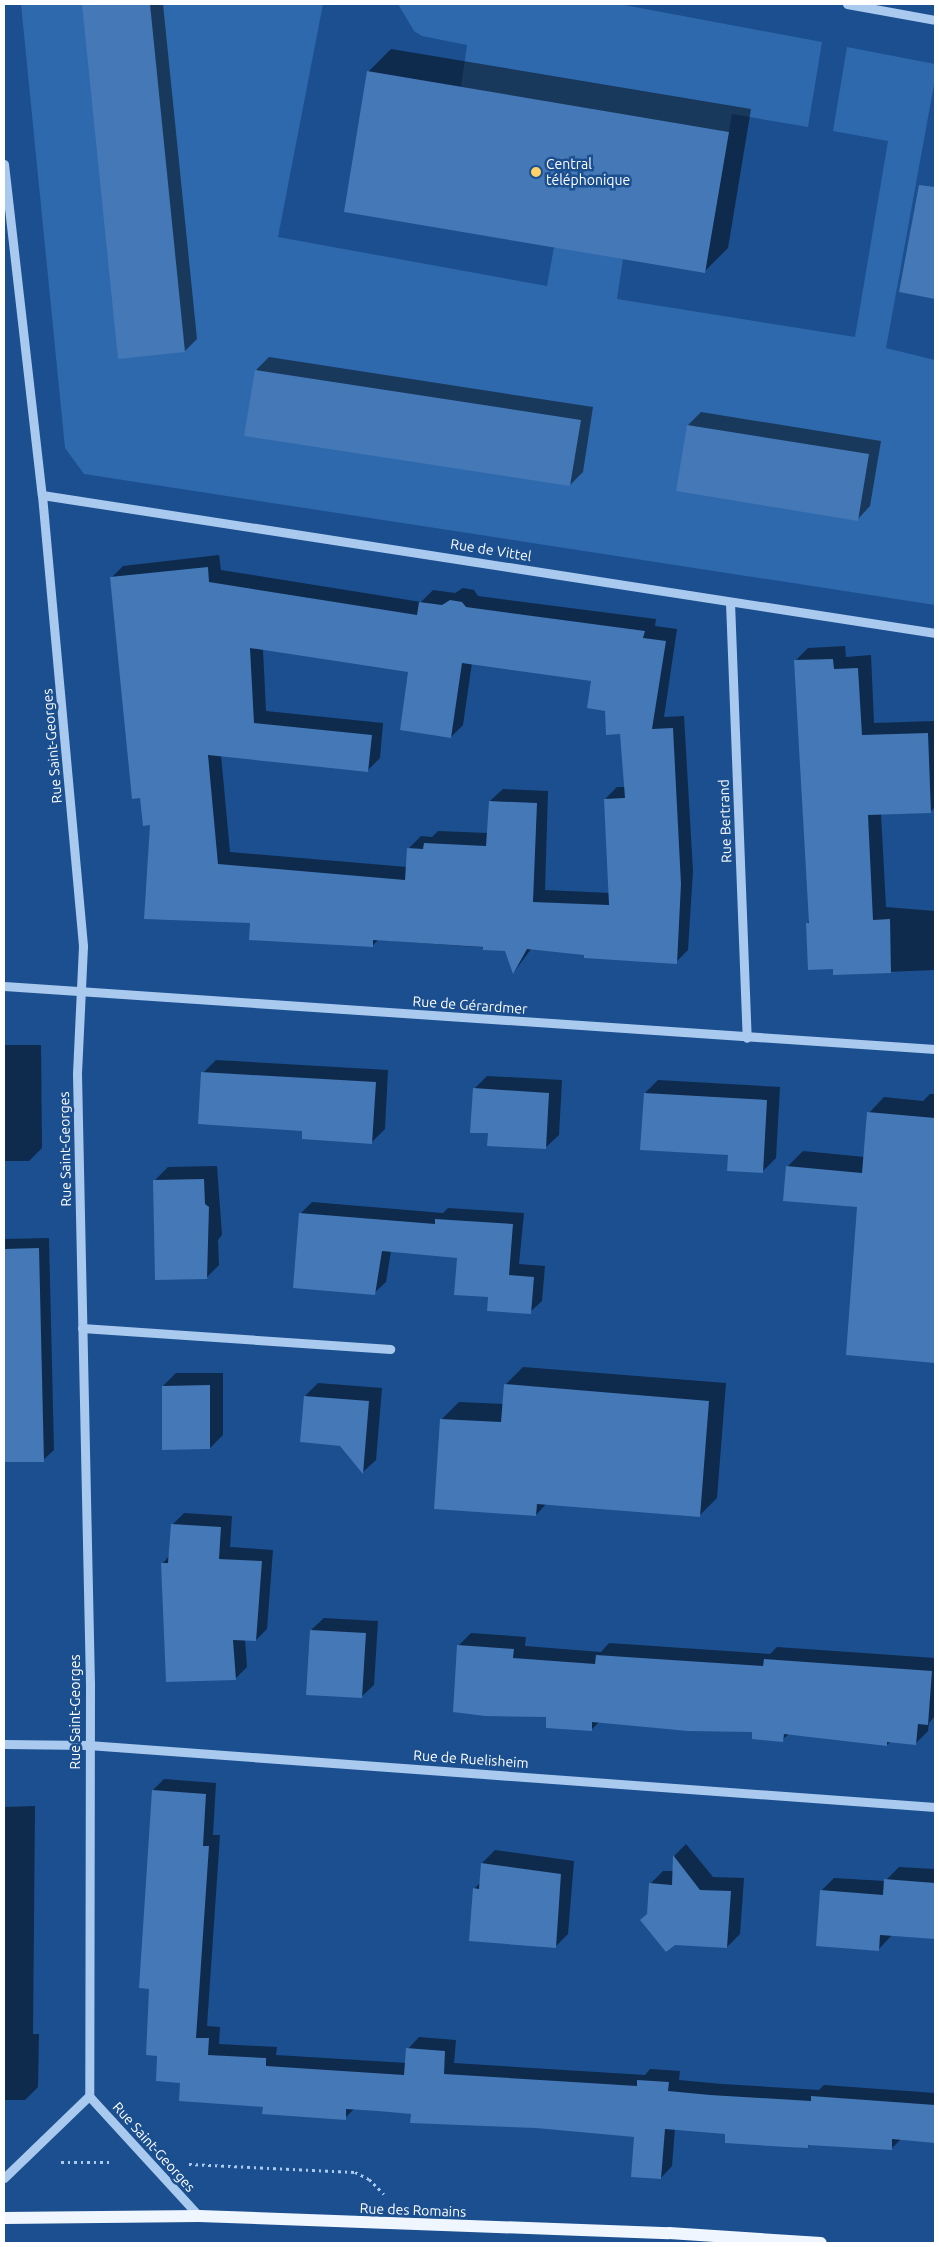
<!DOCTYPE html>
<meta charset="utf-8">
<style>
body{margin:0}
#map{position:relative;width:939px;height:2247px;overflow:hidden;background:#1b4f8f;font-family:Ubuntu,sans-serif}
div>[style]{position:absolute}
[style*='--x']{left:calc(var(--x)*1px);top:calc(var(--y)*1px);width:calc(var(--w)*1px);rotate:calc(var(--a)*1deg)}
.green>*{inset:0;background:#2e69ad}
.shadow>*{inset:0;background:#0007}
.building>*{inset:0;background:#4478b7}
.path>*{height:3px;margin-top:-1.5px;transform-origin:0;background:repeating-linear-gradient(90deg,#a9c9ee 0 2.5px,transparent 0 6.5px)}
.minor>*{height:9px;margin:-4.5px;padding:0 4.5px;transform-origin:4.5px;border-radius:4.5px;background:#a9c9ee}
.major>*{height:12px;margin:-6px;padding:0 6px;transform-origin:6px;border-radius:6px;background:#f0f6ff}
.dots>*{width:14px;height:14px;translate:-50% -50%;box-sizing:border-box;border:2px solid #1b4f8f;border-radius:50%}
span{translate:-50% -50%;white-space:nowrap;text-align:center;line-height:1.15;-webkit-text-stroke:5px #1b4f8f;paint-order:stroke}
.poi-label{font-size:14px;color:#fff}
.left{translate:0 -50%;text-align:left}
.street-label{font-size:14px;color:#fff}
.frame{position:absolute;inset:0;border:5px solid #fff;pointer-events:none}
</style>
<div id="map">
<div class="green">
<i style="clip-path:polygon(21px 4px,323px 4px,278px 237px,547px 286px,554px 247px,623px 259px,617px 299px,855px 337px,888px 141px,833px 131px,847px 47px,935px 64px,935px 79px,886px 348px,935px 360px,935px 605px,84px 474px,65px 448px)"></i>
<i style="clip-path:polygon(398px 4px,619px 4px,822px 42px,808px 127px,732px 114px,729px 132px,461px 87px,467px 45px,422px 36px,414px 31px)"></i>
</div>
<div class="shadow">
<i style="clip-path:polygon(84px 4px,163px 4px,197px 339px,185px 351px,119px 358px)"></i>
<i style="clip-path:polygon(391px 49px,751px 109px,728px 248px,705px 271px,368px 72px)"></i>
<i style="clip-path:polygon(922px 222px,935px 224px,935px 297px,900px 291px)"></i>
<i style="clip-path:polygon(269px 357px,593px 407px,583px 472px,570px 485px,256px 370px)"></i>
<i style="clip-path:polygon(701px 412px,881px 441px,870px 506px,857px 520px,688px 425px)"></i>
<i style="clip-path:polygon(evenodd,219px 555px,221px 570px,421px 602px,433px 590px,455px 593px,463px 588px,474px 590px,478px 596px,656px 619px,655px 626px,677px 629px,664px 717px,684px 716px,693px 871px,688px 950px,676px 962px,531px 949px,514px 972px,506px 949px,378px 940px,372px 946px,251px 922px,151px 824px,111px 578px,123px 566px,219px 555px,263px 649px,410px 671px,451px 737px,463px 725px,472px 663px,592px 680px,621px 733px,626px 787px,617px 787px,605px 799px,610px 893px,545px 890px,548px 791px,503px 789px,490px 801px,488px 833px,438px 831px,432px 837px,421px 836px,408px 849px,407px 867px,230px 852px,221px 755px,368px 770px,380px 758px,383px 723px,266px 711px,263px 649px)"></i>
<i style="clip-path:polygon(845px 646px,846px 657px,871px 655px,874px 723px,935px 721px,935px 807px,930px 812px,881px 814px,886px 907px,935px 911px,935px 970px,835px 974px,835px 968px,808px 923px,810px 920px,795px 661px,808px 648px)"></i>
<i style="clip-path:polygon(4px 1045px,41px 1045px,42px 1148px,29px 1161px,4px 1161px)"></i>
<i style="clip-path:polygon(216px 1060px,388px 1070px,385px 1129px,372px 1142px,304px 1130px,203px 1073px)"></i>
<i style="clip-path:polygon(487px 1076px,562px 1080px,559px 1135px,545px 1148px,474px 1089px)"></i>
<i style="clip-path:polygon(658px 1080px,780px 1087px,776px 1158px,763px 1171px,730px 1154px,645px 1093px)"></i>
<i style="clip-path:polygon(930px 1094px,935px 1094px,935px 1361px,847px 1354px,859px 1206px,787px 1167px,803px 1151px,865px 1157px,869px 1113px,884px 1097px,923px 1101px)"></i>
<i style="clip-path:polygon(217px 1166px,222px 1235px,218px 1240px,219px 1265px,206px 1278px,155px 1180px,168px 1167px)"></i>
<i style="clip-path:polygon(312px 1202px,443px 1213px,448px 1208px,524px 1213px,519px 1264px,545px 1266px,542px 1301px,530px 1312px,490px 1296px,458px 1257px,391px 1251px,386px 1282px,374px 1293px,301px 1213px)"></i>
<i style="clip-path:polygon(49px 1238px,54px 1450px,43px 1460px,4px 1460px,4px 1239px)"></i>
<i style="clip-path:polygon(523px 1367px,726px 1383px,717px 1498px,699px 1516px,546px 1504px,536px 1515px,442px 1419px,459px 1402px,504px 1404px,505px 1385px)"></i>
<i style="clip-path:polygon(176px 1373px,223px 1373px,223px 1435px,210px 1448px,163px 1386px)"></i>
<i style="clip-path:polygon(318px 1383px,382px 1388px,376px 1460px,363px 1472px,341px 1444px,302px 1441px,305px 1396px)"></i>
<i style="clip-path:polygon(184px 1513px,232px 1516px,230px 1547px,273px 1550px,267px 1629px,256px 1640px,245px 1640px,247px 1667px,235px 1679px,163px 1563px,169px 1556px,172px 1525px)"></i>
<i style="clip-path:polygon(324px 1618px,378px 1621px,374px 1685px,361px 1697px,311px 1630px)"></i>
<i style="clip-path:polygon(471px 1633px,526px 1637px,525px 1646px,601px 1652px,609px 1643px,770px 1654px,777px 1647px,935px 1658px,935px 1716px,929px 1723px,928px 1731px,916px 1743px,891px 1741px,887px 1745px,789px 1734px,782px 1740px,754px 1730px,600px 1721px,591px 1730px,548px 1716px,459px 1645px)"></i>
<i style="clip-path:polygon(164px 1779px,216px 1783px,213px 1835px,220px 1835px,207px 2026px,220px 2027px,219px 2044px,277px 2047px,276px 2055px,407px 2063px,408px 2049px,419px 2037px,456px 2040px,454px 2063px,645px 2075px,650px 2069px,680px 2071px,679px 2080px,722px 2084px,819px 2090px,824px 2085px,935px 2093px,935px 2141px,901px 2139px,891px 2149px,810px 2144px,807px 2147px,726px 2132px,675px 2128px,672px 2166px,661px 2178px,635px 2136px,355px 2108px,345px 2118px,264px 2106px,181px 2081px,158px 2054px,151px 1987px,153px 1790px)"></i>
<i style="clip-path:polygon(35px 1806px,33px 2034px,39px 2034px,38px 2087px,25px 2100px,4px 2100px,4px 1807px)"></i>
<i style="clip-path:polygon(686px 1844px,713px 1877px,744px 1878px,740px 1934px,727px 1947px,650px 1884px,663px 1871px,673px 1871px,674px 1856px)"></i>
<i style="clip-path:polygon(495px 1850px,574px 1861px,568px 1934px,555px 1947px,474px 1889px,481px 1882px,482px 1863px)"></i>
<i style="clip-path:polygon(899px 1867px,935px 1869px,935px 1938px,892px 1935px,879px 1949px,821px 1891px,834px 1878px,885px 1881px)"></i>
</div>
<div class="building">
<i style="clip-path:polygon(82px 4px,150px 4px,185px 352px,118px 359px)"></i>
<i style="clip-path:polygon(367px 71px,729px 132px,705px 273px,344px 212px)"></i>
<i style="clip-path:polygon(919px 185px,935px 187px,935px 299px,899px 292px)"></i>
<i style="clip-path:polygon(255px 370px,581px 420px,570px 486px,244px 436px)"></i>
<i style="clip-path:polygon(687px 425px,869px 454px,858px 521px,676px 491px)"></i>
<i style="clip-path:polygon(evenodd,208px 567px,209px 582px,417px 615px,419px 602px,442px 605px,450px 600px,462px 602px,466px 607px,645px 631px,643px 638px,666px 641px,652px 729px,673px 728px,681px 884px,677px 964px,584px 958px,584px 955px,527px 949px,513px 974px,505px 951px,483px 950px,483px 947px,373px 940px,373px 947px,249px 940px,250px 923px,144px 919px,150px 825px,143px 826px,140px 798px,132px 799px,110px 577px,208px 567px,250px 648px,408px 672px,400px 730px,451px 738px,462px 663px,591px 681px,587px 708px,605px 711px,606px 735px,620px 734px,625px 798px,604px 799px,609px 905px,533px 902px,537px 803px,489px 801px,486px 846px,424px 843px,423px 849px,407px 848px,405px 880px,218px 864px,208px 755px,368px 772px,372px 735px,254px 723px,250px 648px)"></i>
<i style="clip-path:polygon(833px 659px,834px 669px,858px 668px,862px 735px,928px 733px,931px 813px,868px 815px,873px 920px,890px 919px,891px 973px,833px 975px,833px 969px,808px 970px,806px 923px,809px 923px,794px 660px)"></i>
<i style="clip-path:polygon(201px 1072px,376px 1082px,372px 1144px,302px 1139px,302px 1131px,198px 1124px)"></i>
<i style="clip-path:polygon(473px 1088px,549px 1093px,546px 1149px,487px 1146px,488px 1133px,470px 1133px)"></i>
<i style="clip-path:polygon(644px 1093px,767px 1100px,763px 1173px,727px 1171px,728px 1155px,640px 1150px)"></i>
<i style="clip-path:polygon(867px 1112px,935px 1118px,935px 1363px,846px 1355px,857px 1207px,783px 1201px,786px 1166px,862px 1173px)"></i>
<i style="clip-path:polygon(204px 1179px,205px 1204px,209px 1207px,207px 1279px,155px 1280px,153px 1180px)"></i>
<i style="clip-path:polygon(299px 1213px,435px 1224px,435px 1219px,513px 1224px,509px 1275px,534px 1277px,531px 1314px,487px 1311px,488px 1297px,454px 1295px,457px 1258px,382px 1251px,375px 1295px,293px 1288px)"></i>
<i style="clip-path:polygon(39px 1248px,44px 1462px,4px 1462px,4px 1249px)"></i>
<i style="clip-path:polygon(504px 1384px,709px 1401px,700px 1517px,537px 1504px,536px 1516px,434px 1509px,440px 1419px,501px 1422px)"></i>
<i style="clip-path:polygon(210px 1385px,210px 1449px,162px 1450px,162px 1386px)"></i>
<i style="clip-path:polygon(304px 1396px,369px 1401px,363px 1474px,340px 1446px,300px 1442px)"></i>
<i style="clip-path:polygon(171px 1524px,221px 1527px,219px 1559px,262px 1561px,256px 1641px,233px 1640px,236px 1680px,166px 1682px,161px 1563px,168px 1563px)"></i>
<i style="clip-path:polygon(310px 1630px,366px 1633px,362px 1698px,306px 1695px)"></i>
<i style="clip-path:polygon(457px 1645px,514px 1649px,513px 1658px,595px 1664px,596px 1655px,763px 1666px,764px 1659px,932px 1671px,928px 1725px,918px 1724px,916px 1745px,887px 1742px,887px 1746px,784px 1734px,783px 1742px,752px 1739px,752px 1732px,688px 1731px,592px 1722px,592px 1731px,546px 1728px,546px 1717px,485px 1716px,453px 1712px)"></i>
<i style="clip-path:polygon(152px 1790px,206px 1794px,203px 1846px,209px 1846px,196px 2038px,209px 2038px,208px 2055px,266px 2058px,266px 2066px,404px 2075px,406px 2048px,445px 2051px,444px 2074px,637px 2086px,637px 2080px,669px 2082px,668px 2091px,710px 2095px,811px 2101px,811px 2096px,935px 2105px,935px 2143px,892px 2139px,892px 2150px,808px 2145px,808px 2148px,787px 2147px,725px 2143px,725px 2134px,665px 2129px,661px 2179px,631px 2177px,634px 2137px,536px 2128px,410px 2123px,411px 2114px,378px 2111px,346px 2109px,346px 2120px,262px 2114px,263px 2107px,179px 2101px,180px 2083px,156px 2081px,157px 2056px,146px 2055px,149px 1989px,139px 1988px)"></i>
<i style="clip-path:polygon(673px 1855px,700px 1890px,731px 1891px,727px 1948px,675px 1945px,666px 1952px,640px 1920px,647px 1914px,649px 1883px,672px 1885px)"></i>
<i style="clip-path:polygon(481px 1863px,561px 1874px,556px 1948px,469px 1941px,473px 1888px,479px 1889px)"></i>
<i style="clip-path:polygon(884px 1879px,935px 1883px,935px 1939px,880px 1935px,879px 1951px,816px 1946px,820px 1890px,883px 1895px)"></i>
</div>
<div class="path">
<i style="--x:61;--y:2162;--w:51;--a:0"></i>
<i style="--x:189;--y:2164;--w:166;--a:2.8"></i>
<i style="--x:355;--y:2172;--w:16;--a:27"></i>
<i style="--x:369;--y:2179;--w:21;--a:45"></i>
</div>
<div class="minor">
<i style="--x:847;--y:4;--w:89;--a:10.3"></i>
<i style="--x:4;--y:164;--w:333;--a:83.5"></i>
<i style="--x:42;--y:495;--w:453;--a:84.8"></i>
<i style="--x:83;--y:946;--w:128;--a:92.7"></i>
<i style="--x:77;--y:1074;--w:609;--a:88.78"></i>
<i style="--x:90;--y:1683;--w:413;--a:90.1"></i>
<i style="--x:89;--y:2096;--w:163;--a:47.5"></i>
<i style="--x:42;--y:495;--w:904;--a:8.78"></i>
<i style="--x:730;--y:602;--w:436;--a:87.8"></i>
<i style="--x:4;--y:986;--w:933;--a:3.87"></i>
<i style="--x:82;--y:1328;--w:309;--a:3.9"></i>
<i style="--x:4;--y:1744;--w:84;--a:0.7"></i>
<i style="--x:88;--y:1745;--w:849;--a:4.19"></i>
<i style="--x:4;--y:2178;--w:118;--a:-44"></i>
</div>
<div class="major">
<i style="--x:4;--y:2218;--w:195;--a:-0.6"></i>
<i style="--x:199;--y:2216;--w:470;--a:2.1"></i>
<i style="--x:669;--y:2233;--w:152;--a:3.8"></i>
</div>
<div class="dots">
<i style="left:536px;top:172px;background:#ffd166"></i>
</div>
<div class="poi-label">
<span class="left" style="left:546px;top:172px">Central<br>téléphonique</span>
</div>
<div class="street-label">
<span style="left:491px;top:550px;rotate:9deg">Rue de Vittel</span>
<span style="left:52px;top:746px;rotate:-95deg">Rue Saint-Georges</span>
<span style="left:725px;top:821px;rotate:-92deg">Rue Bertrand</span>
<span style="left:470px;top:1005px;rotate:4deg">Rue de Gérardmer</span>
<span style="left:65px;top:1149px;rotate:-91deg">Rue Saint-Georges</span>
<span style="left:75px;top:1712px;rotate:-90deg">Rue Saint-Georges</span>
<span style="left:471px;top:1759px;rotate:4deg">Rue de Ruelisheim</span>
<span style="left:154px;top:2147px;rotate:48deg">Rue Saint-Georges</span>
<span style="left:413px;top:2210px;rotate:2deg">Rue des Romains</span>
</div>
<div class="frame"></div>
</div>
